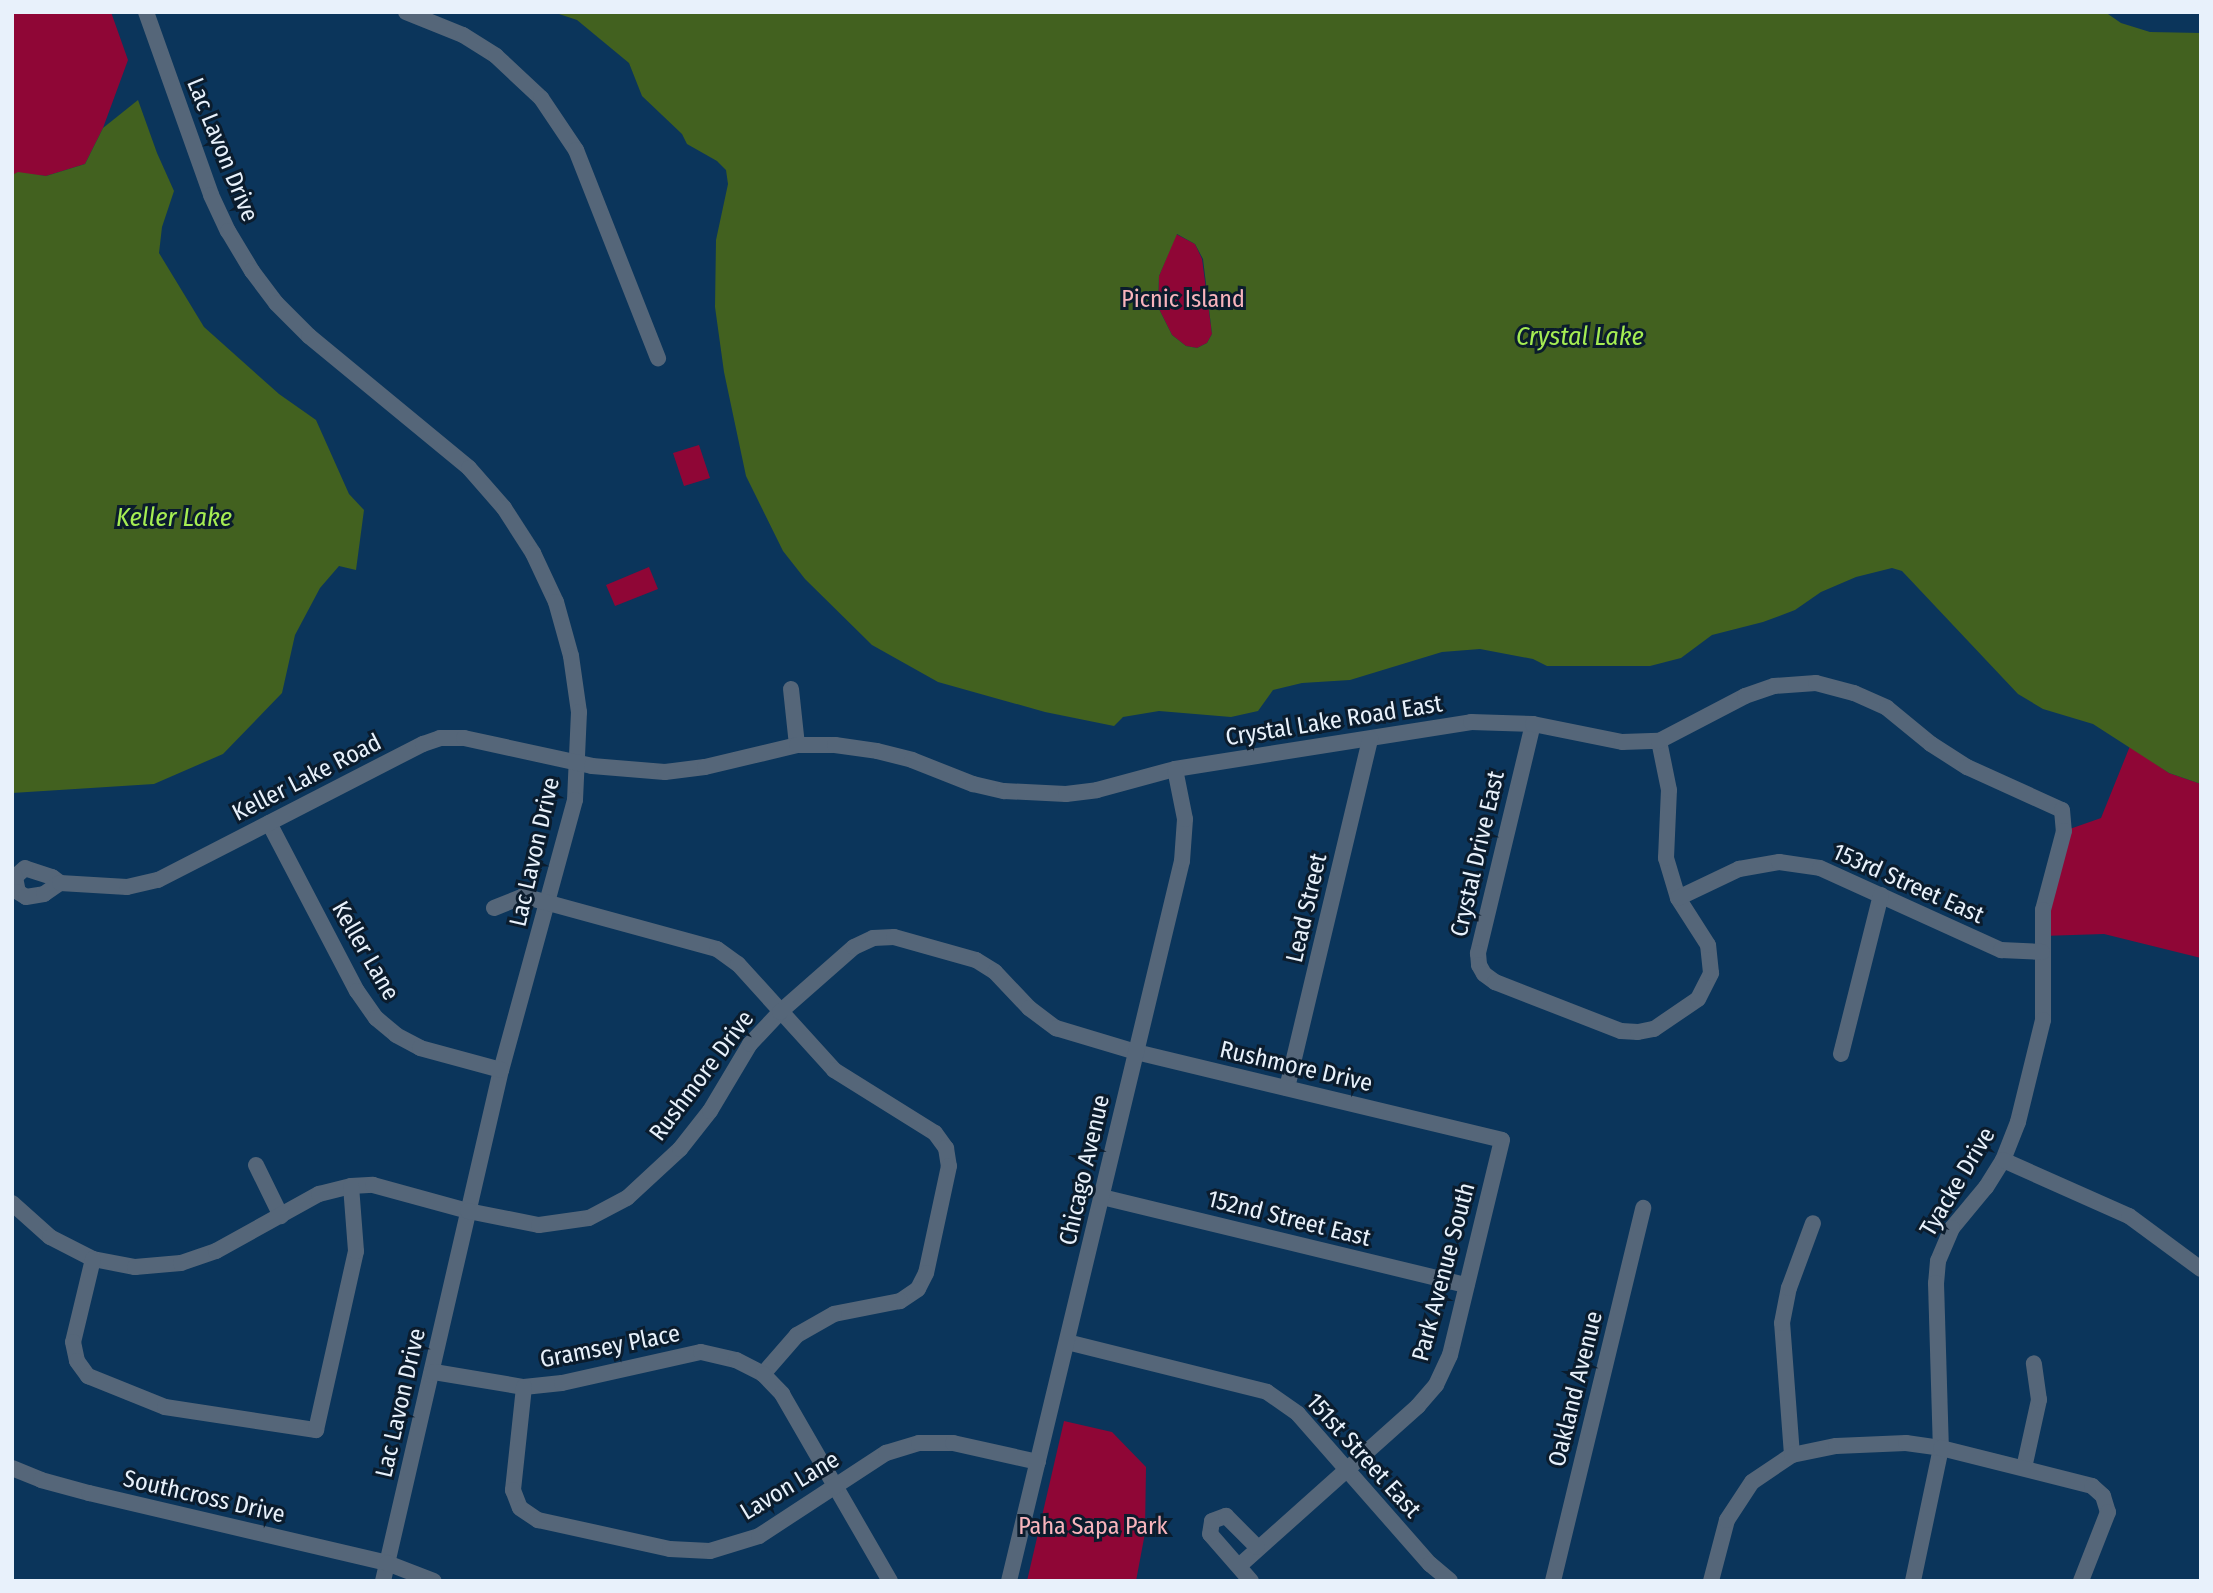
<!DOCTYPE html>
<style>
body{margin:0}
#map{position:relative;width:2213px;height:1593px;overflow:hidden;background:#0b355b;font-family:"Fira Sans Condensed",sans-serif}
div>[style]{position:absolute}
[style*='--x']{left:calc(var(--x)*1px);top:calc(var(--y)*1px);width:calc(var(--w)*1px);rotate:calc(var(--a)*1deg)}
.green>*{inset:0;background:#8f0636}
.water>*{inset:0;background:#42611f}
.minor>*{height:16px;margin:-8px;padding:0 8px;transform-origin:8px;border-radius:8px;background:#556679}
span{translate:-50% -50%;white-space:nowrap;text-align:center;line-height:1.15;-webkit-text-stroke:6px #0b1c2d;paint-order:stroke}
.street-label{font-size:24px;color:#e8f1fb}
.park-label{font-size:24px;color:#f8b4bc}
.water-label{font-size:26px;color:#a5ed53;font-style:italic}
.frame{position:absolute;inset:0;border:14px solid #e8f1fb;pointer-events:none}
</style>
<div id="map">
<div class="green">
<i style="clip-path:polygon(12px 12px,111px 12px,128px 60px,103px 128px,85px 164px,46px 176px,18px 173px,12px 175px)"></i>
<i style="clip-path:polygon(1176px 234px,1195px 244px,1202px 259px,1212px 334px,1207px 343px,1197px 348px,1186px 346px,1172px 335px,1158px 307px,1159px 276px)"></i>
<i style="clip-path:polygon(699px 445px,710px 478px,684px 486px,673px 453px)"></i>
<i style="clip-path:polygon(649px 567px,658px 589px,615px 606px,606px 585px)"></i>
<i style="clip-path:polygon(2130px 746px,2169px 773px,2201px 784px,2201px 958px,2104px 934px,2042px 936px,2064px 831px,2101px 818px)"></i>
<i style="clip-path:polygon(1064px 1421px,1112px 1432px,1146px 1467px,1145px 1533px,1136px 1581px,1027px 1581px)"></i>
</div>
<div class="water">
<i style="clip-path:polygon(evenodd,553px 12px,2105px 12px,2121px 23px,2150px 32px,2201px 33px,2201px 784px,2169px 773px,2093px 724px,2043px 709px,2018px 694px,1902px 571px,1892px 568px,1856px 577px,1821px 592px,1795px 610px,1763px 622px,1712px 635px,1681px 658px,1650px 666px,1547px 666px,1533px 659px,1480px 649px,1442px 652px,1350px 680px,1302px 683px,1273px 690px,1258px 711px,1231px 717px,1159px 711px,1123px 717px,1114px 726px,1045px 712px,938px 682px,872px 645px,805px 579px,783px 551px,746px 476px,724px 372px,715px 307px,716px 240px,728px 184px,726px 170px,717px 161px,687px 144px,682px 134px,642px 96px,629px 63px,577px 20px,553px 12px,1177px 234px,1195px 244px,1203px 259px,1212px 334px,1207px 343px,1197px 348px,1186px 346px,1172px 335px,1158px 307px,1159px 276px,1177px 234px)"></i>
<i style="clip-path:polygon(138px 100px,157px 153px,174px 191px,162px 227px,159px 253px,204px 327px,279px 394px,316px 420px,349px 494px,364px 510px,356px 570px,339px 566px,320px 588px,295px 635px,282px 693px,223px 754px,154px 784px,12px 793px,12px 175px,18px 172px,46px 176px,85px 164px,103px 128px)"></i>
</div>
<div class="minor">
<i style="--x:146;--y:12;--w:194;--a:70.4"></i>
<i style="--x:211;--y:195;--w:40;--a:65"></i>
<i style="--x:228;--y:231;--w:47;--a:59"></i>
<i style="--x:252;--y:271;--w:40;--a:53"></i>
<i style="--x:276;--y:303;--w:47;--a:45"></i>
<i style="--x:309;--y:336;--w:207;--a:39.5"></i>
<i style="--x:469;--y:468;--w:53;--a:48.8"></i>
<i style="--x:504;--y:508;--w:54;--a:57.2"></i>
<i style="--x:533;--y:553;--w:54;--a:64.9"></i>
<i style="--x:556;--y:602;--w:56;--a:74.5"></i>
<i style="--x:571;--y:656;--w:57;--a:81.9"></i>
<i style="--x:579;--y:712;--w:88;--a:92.6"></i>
<i style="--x:575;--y:800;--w:280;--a:105.3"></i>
<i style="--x:501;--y:1070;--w:524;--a:103"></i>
<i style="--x:406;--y:12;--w:61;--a:22"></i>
<i style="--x:463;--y:35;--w:39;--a:32"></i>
<i style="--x:496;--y:56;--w:62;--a:43"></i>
<i style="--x:541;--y:98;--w:63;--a:56.1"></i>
<i style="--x:576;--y:150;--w:224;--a:68.5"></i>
<i style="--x:791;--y:689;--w:56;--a:83.9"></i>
<i style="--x:1533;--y:724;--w:236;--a:103.5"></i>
<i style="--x:1478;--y:953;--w:12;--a:85"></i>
<i style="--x:1479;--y:965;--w:10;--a:61"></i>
<i style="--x:1484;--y:974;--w:14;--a:36"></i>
<i style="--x:1495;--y:982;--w:135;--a:21.3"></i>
<i style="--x:1621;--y:1031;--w:17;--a:3"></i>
<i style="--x:1638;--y:1032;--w:16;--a:-11"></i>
<i style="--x:1654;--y:1029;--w:53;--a:-34.3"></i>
<i style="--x:1698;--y:999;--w:29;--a:-63"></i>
<i style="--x:1711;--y:973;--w:28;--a:-96"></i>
<i style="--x:1708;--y:945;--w:56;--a:-122.6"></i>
<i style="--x:1678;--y:898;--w:42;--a:-106.7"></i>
<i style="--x:1666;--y:858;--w:68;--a:-87.5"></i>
<i style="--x:1669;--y:790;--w:50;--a:-101.5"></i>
<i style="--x:269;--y:823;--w:190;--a:62.4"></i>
<i style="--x:357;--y:991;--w:33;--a:55"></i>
<i style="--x:376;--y:1018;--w:26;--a:40"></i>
<i style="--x:396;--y:1035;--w:27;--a:28"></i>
<i style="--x:420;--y:1048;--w:84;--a:15.2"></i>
<i style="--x:60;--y:883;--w:10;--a:-143"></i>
<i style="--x:52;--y:877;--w:28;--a:-162"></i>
<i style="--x:25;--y:868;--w:13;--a:138"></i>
<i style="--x:15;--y:877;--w:15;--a:79"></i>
<i style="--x:18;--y:892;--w:9;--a:32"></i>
<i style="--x:26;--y:897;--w:18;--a:-9"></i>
<i style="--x:44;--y:894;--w:19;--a:-35"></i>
<i style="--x:60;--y:883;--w:67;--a:3.4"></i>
<i style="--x:127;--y:887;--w:32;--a:-13"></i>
<i style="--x:158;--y:880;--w:298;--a:-27.2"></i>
<i style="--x:423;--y:744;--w:18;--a:-19"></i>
<i style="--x:440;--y:738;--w:24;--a:0"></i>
<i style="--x:464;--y:738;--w:131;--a:12.3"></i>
<i style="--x:592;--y:766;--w:73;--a:4.7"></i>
<i style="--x:665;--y:772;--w:40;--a:-7.1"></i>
<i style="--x:705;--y:767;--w:95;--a:-13.4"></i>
<i style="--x:797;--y:745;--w:38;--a:0"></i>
<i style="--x:835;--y:745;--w:42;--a:8.1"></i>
<i style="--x:877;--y:751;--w:36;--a:14"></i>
<i style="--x:912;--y:760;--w:66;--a:21.5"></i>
<i style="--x:973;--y:784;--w:32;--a:13"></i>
<i style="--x:1004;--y:791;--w:62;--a:2.8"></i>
<i style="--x:1066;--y:794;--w:31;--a:-7"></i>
<i style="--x:1097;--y:790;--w:81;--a:-15.1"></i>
<i style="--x:1175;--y:769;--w:300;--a:-9"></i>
<i style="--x:1471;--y:722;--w:62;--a:1.8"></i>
<i style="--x:1533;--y:724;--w:91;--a:11.4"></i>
<i style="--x:1622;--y:742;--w:37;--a:-2"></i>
<i style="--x:1659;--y:741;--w:97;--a:-27.6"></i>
<i style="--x:1745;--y:696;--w:31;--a:-19"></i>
<i style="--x:1774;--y:686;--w:42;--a:-4.1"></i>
<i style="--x:1816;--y:683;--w:39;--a:15"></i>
<i style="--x:1854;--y:693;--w:36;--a:24"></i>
<i style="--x:1887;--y:708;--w:57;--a:39.3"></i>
<i style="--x:1931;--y:744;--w:43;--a:32.6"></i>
<i style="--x:1967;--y:767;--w:104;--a:24.4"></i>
<i style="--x:2062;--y:810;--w:21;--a:85"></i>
<i style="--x:2064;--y:831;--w:82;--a:104.9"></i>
<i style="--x:2043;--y:910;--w:110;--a:90"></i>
<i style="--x:2043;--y:1020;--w:105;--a:103.8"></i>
<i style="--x:2018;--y:1122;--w:41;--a:111.5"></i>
<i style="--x:2003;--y:1160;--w:32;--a:122"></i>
<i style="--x:1986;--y:1187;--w:53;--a:129.7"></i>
<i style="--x:1952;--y:1228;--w:36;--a:113"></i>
<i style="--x:1938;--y:1261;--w:22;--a:95"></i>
<i style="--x:1936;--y:1283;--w:165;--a:88.3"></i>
<i style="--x:1941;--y:1448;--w:136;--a:101.9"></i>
<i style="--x:1678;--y:898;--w:68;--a:-25.4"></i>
<i style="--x:1739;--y:869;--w:41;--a:-9.9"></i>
<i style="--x:1779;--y:862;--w:41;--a:8.3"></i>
<i style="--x:1820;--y:868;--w:199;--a:24.4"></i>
<i style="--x:2001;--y:950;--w:41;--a:2.8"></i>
<i style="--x:494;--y:908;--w:31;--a:-22"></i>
<i style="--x:523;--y:896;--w:201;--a:15.3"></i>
<i style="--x:717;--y:949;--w:26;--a:36"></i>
<i style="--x:738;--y:964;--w:143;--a:47.8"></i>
<i style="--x:834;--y:1070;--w:119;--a:32"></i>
<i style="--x:935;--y:1133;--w:19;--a:54"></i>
<i style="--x:946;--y:1148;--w:18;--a:81"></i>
<i style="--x:949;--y:1166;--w:109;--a:102.1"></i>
<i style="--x:926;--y:1273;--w:18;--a:117"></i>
<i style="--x:918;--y:1289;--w:22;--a:146"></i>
<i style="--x:900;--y:1301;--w:67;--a:168.9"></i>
<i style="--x:834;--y:1314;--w:43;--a:150.4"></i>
<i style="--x:797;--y:1335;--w:52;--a:131.1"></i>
<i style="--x:1841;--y:1054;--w:164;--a:-75.9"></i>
<i style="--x:1287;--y:1088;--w:359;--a:-76.6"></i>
<i style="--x:2003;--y:1160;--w:138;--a:24"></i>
<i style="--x:2129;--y:1216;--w:89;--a:36.4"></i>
<i style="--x:256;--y:1165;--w:57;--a:63.9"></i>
<i style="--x:1102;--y:1197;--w:375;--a:13.6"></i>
<i style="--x:12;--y:1203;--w:51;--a:41.8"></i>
<i style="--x:50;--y:1237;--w:48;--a:27.1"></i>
<i style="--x:93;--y:1259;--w:43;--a:10.8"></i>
<i style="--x:135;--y:1267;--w:46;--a:-5"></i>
<i style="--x:181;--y:1263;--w:37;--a:-19"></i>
<i style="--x:216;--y:1251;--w:118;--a:-29"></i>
<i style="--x:319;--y:1194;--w:33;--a:-14"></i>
<i style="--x:351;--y:1186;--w:22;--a:-3"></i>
<i style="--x:373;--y:1185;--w:98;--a:15.3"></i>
<i style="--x:468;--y:1211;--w:72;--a:11.2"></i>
<i style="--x:539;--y:1225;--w:50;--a:-8"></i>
<i style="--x:589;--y:1218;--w:43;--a:-27.8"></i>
<i style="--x:627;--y:1198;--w:72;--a:-42.8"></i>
<i style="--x:680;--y:1149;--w:48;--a:-51.7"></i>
<i style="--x:710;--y:1111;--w:78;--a:-59.2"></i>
<i style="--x:750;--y:1044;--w:44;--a:-46.8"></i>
<i style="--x:780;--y:1012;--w:98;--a:-41.3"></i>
<i style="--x:854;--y:947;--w:21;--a:-25"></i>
<i style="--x:873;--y:938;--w:21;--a:-3"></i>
<i style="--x:894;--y:937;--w:85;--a:15.7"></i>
<i style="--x:976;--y:960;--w:22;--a:32"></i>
<i style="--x:995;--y:972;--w:50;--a:46.6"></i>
<i style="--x:1029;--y:1008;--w:34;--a:37"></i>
<i style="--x:1056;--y:1028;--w:84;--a:16.7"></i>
<i style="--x:1136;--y:1052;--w:376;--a:13.5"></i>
<i style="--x:1502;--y:1140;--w:221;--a:103.6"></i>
<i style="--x:1450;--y:1355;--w:33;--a:115"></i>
<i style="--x:1436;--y:1385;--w:28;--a:131"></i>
<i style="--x:1418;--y:1406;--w:240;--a:138.2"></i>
<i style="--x:93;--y:1259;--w:85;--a:103.5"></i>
<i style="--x:73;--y:1342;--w:19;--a:78"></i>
<i style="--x:77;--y:1361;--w:19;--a:54"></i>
<i style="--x:88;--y:1376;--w:83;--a:21.9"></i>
<i style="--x:165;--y:1407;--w:153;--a:8.7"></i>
<i style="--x:316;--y:1430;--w:183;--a:-77.4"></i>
<i style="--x:356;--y:1251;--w:65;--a:-94.4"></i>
<i style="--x:1067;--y:1342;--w:206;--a:14"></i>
<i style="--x:1267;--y:1392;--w:38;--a:35"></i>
<i style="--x:1298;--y:1414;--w:200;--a:48.7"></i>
<i style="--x:1430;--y:1564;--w:26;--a:40"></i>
<i style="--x:431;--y:1375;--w:4;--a:-45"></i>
<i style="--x:434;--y:1372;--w:91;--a:9.5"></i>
<i style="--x:524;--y:1387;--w:38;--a:-6"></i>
<i style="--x:562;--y:1383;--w:142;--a:-12.6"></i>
<i style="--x:701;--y:1352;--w:36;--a:13"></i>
<i style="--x:736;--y:1360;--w:30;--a:27"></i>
<i style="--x:763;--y:1374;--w:28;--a:46"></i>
<i style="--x:782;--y:1394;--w:216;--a:60"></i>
<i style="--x:524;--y:1387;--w:104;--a:96.1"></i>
<i style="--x:513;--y:1490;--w:19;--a:69"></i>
<i style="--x:520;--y:1508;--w:22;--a:34"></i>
<i style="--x:538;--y:1520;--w:135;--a:12.4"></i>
<i style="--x:670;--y:1549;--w:40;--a:2.9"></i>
<i style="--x:710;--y:1551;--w:51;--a:-17"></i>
<i style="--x:759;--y:1536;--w:152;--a:-33.2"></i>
<i style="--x:886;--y:1453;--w:34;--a:-17"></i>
<i style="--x:919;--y:1443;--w:34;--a:0"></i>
<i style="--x:953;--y:1443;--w:87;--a:12.6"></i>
<i style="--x:1792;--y:1455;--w:132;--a:-94.3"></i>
<i style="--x:1782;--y:1323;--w:36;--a:-79"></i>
<i style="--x:1789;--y:1288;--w:69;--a:-69.7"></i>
<i style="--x:12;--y:1468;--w:31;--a:22"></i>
<i style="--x:41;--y:1480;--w:50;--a:15.2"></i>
<i style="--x:89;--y:1493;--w:306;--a:13.2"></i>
<i style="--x:387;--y:1563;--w:50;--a:21"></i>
<i style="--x:2024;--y:1468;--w:70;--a:-77.6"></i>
<i style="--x:2039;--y:1400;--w:37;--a:-98"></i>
<i style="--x:1009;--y:1581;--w:740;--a:-76.49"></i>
<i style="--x:1182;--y:861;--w:42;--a:-85.9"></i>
<i style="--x:1185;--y:819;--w:51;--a:-101.3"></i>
<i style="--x:1251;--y:1581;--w:62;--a:-131.1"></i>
<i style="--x:1210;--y:1534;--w:13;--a:-81"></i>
<i style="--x:1212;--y:1521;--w:15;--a:-20"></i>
<i style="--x:1226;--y:1516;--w:44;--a:45"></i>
<i style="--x:1553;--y:1581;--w:384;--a:-76.4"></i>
<i style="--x:1711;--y:1581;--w:63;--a:-75.3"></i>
<i style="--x:1727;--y:1520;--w:45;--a:-56.7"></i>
<i style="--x:1752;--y:1482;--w:48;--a:-34"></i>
<i style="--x:1792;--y:1455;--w:45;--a:-11.6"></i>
<i style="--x:1836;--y:1446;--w:70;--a:-2.5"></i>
<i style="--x:1906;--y:1443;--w:35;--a:8"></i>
<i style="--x:1941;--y:1448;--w:156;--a:14.1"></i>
<i style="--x:2092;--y:1486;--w:15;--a:42"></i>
<i style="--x:2103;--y:1496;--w:17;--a:73"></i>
<i style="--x:2108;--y:1512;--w:74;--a:111.4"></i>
</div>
<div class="street-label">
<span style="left:222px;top:150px;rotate:68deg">Lac Lavon Drive</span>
<span style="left:1334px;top:721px;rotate:-9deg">Crystal Lake Road East</span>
<span style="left:307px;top:778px;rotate:-27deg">Keller Lake Road</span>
<span style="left:535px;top:852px;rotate:-77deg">Lac Lavon Drive</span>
<span style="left:1478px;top:854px;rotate:-77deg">Crystal Drive East</span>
<span style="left:1908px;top:884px;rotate:24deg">153rd Street East</span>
<span style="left:1307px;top:908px;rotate:-77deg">Lead Street</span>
<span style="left:365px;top:951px;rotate:60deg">Keller Lane</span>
<span style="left:1296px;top:1067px;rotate:13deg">Rushmore Drive</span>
<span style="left:702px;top:1076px;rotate:-53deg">Rushmore Drive</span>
<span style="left:1085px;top:1170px;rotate:-77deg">Chicago Avenue</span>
<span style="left:1958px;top:1182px;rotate:-59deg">Tyacke Drive</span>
<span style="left:1289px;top:1219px;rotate:14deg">152nd Street East</span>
<span style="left:1444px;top:1272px;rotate:-75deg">Park Avenue South</span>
<span style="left:610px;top:1347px;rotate:-11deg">Gramsey Place</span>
<span style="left:1576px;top:1389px;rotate:-76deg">Oakland Avenue</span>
<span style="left:401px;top:1403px;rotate:-77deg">Lac Lavon Drive</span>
<span style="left:1363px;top:1456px;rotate:48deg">151st Street East</span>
<span style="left:790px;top:1486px;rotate:-31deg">Lavon Lane</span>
<span style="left:204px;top:1497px;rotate:13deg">Southcross Drive</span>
</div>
<div class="park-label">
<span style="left:1183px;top:300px">Picnic Island</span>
<span style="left:1093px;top:1527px">Paha Sapa Park</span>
</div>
<div class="water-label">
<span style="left:1580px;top:337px">Crystal Lake</span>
<span style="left:174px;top:518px">Keller Lake</span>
</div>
<div class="frame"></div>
</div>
